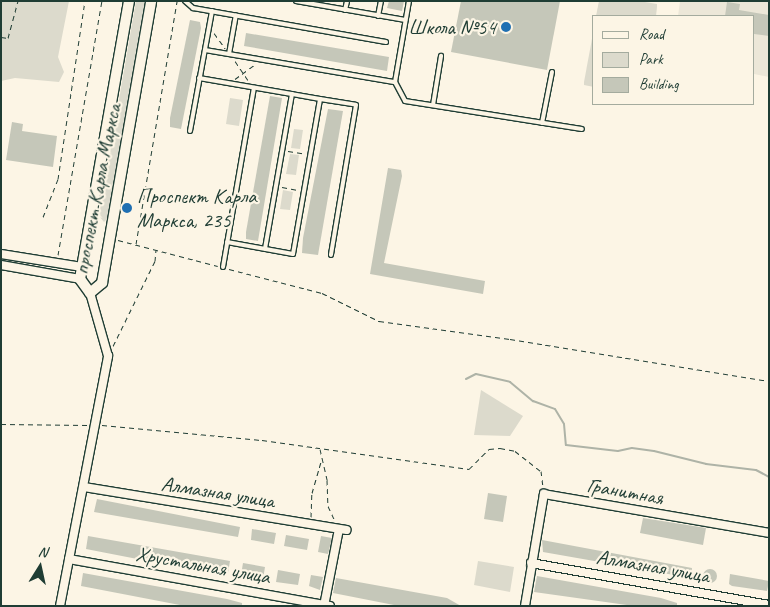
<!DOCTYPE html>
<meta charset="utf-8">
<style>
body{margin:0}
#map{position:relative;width:770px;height:607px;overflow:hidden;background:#fcf5e5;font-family:Caveat,sans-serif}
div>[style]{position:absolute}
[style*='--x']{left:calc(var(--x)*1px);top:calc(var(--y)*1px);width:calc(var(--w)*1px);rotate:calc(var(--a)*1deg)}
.built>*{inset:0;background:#ece7d8}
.green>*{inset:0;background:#dcdacc}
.stream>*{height:2px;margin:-1px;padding:0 1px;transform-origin:1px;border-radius:1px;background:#aeb3a7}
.building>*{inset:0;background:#c5c7b9}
.round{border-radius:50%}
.path>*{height:1px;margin-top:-0.5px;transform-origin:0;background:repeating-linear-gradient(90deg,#1f3d34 0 5px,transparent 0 9px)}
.roads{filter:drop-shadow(1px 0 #1f3d34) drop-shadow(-1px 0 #1f3d34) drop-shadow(0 1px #1f3d34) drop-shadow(0 -1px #1f3d34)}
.service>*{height:4px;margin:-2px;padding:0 2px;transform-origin:2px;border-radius:2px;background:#fcf5e5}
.minor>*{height:8px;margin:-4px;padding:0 4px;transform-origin:4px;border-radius:4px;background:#fcf5e5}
.tertiary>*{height:10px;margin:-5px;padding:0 5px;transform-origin:5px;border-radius:5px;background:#fcf5e5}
.dots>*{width:14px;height:14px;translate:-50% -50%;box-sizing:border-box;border:2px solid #fcf5e5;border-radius:50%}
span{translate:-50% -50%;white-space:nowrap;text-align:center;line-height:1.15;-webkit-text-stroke:4.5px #fcf5e5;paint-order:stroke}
.poi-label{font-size:21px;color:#1f3d34}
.right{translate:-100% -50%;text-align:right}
.left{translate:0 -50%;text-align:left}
.street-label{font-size:21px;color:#1f3d34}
.frame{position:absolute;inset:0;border:2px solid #1f3d34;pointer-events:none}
.legend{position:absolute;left:592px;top:15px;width:162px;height:90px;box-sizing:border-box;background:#fcf5e5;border:1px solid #a4ab9e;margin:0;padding:6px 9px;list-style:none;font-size:15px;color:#1f3d34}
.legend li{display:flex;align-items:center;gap:10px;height:25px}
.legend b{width:25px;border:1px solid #a4ab9e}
.north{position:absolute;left:15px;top:542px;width:50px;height:50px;-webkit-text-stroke:4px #fcf5e5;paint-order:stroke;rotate:10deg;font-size:14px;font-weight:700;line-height:20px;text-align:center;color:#1f3d34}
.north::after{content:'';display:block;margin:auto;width:18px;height:22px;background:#1f3d34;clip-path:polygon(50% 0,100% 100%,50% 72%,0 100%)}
</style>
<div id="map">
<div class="built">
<i style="clip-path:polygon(680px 1px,769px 1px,769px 77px,754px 74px,754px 16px,678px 16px)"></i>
</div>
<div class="green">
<i style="clip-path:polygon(1px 1px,69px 1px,58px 57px,64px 72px,59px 82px,15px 78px,1px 81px)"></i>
<i style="clip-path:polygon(136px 1px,145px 1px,108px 218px,104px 222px,99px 216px)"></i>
<i style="clip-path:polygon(599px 1px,639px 1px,657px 4px,657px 7px,656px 16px,596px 16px)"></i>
<i style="clip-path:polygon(594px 28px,594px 87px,584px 85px,584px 82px)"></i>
<i style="clip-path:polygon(230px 98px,243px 100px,239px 126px,226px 124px)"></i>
<i style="clip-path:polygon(294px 129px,303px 130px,300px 149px,291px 148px)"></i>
<i style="clip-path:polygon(290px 154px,299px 155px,296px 175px,286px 174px)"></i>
<i style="clip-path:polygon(283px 190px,293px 192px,290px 210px,280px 209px)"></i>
<i style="clip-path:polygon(481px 390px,523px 416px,510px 436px,474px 435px)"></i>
<i style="clip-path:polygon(478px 561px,514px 567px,510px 592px,474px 585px)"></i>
</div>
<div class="stream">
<i style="--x:466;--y:379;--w:11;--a:-27"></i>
<i style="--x:476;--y:374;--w:35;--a:13"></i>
<i style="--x:510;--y:382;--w:30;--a:40"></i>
<i style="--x:533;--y:401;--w:23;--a:20"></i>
<i style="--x:555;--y:409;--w:17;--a:59"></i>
<i style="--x:564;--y:424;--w:21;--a:85"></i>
<i style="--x:566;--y:445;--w:52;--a:6.6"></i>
<i style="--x:618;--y:451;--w:14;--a:-12"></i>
<i style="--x:632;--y:448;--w:22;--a:8"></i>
<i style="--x:654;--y:451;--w:54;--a:14"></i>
<i style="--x:706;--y:464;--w:50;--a:6.8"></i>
<i style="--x:756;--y:470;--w:15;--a:28"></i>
</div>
<div class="building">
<i style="clip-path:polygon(389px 1px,404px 1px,402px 11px,387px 8px)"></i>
<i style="clip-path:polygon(461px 1px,560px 1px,547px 70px,451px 52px)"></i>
<i style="clip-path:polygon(727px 2px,740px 4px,739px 10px,769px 15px,769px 36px,754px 34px,754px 16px,725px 16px)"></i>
<i style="clip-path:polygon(190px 20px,200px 22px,201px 28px,181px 129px,170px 127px,170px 118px)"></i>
<i style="clip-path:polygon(246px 33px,389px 57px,387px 71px,244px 46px)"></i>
<i style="clip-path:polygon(270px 96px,282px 98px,258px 241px,246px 239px,246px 232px)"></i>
<i style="clip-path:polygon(328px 109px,343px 111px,318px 255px,302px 253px,303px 238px)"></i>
<i style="clip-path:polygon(12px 122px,23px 124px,22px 131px,57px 136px,53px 167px,6px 160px)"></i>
<i style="clip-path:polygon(388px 168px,401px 170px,402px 176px,384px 263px,485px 281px,483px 294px,370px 274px)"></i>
<i style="clip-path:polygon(488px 493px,507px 496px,503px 522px,484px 519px)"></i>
<i style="clip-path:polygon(97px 499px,240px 527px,238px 537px,94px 512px)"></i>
<i style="clip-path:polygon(643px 518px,706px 528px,703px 545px,640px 533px)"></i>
<i style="clip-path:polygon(252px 529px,276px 533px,274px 544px,251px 540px)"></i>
<i style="clip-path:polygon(286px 535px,309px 539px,307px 550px,284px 546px)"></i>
<i style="clip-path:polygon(88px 536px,230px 561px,228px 573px,200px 568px,199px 571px,86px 549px)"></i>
<i style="clip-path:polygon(321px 536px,332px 538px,328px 554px,318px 552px)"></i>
<i style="clip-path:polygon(542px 540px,692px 568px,691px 578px,543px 552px)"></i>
<i style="clip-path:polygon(243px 563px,265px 567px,263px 579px,241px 575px)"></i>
<i class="round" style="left:703px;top:569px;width:14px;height:14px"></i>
<i style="clip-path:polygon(278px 570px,300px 574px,298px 585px,276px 582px)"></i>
<i style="clip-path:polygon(83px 573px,227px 599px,242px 603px,242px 606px,185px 606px,81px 586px)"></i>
<i style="clip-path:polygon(730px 574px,769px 581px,767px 591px,732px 586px,729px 584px)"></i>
<i style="clip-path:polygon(311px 575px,323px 577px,320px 590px,309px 586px)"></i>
<i style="clip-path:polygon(537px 576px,661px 598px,677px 603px,677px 606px,634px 606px,534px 592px)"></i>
<i style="clip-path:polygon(336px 578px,447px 598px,461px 606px,399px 606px,333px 593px)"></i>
</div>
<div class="path">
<i style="--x:214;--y:33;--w:19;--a:54"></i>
<i style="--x:1;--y:37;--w:7;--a:8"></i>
<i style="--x:8;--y:38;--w:38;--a:-75"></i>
<i style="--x:235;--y:61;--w:23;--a:56"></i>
<i style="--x:235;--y:79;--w:26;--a:-36"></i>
<i style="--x:288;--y:151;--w:18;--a:9"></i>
<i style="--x:282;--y:187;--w:16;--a:11"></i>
<i style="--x:43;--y:217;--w:41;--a:-68.5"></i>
<i style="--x:58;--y:179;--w:180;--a:-81.4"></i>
<i style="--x:118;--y:240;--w:103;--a:14.6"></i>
<i style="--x:136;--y:244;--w:246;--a:-80.4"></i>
<i style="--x:58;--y:255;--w:258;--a:-80.2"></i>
<i style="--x:229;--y:269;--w:96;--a:14.5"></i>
<i style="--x:322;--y:293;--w:64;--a:26.2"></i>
<i style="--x:379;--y:321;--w:132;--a:7.8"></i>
<i style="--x:510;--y:339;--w:262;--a:9.2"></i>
<i style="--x:1;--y:276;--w:1;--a:-45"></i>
<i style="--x:113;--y:346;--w:95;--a:-63.7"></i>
<i style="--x:155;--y:261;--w:11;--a:-85"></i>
<i style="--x:1;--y:424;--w:87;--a:0.7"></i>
<i style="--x:102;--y:425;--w:161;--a:5.4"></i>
<i style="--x:262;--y:440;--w:209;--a:8"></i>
<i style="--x:469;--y:469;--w:28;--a:-45"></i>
<i style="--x:489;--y:449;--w:11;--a:-5"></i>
<i style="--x:500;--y:448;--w:15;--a:11"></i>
<i style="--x:515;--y:451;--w:33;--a:38"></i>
<i style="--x:541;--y:471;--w:17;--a:83"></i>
<i style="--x:320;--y:449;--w:32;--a:77"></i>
<i style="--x:327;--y:480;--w:26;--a:88"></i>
<i style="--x:328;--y:506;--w:17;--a:65"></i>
<i style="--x:311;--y:517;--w:24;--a:-88"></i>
<i style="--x:312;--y:493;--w:32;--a:-74"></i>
</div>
<div class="roads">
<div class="service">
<i style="--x:185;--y:1;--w:11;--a:41"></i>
<i style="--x:193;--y:8;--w:196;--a:10"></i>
<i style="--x:296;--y:1;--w:111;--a:9.9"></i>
<i style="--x:345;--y:10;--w:9;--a:-77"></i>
<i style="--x:378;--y:16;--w:15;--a:-79"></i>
<i style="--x:205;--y:50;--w:193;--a:9.6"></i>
<i style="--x:395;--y:82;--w:82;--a:-80.2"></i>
<i style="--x:229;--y:54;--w:39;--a:-80"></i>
<i style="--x:199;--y:78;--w:94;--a:9.8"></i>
<i style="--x:292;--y:94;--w:157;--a:99.9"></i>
<i style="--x:395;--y:82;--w:21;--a:62"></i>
<i style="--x:405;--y:101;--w:179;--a:9"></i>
<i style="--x:320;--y:99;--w:36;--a:9"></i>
<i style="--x:356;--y:105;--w:152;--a:99.5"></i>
<i style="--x:433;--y:105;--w:50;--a:-80.7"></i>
<i style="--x:542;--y:123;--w:52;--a:-78.9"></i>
<i style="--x:190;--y:131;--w:122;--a:-79.6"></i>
<i style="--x:227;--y:242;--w:67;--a:10.3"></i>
<i style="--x:293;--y:254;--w:157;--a:-80.1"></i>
<i style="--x:320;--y:99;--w:28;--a:-170"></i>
<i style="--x:223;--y:267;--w:182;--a:-80.2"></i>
</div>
<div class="minor">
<i style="--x:1;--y:254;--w:82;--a:9.1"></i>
<i style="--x:1;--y:265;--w:80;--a:10"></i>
<i style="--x:84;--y:487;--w:266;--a:9.3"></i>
<i style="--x:69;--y:559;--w:265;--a:10.2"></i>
<i style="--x:531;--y:563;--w:242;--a:10"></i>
<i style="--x:60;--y:606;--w:255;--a:-79.1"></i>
<i style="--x:108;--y:356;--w:66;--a:-105.9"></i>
<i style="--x:324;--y:606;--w:78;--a:-79"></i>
<i style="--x:525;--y:606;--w:114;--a:-80.4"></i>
<i style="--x:544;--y:494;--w:228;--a:9.8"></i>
</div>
<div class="tertiary">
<i style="--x:129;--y:1;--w:282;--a:100"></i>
<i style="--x:80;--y:279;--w:17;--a:54"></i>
<i style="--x:90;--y:293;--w:16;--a:-40"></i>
<i style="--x:102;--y:283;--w:286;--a:-80.1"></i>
</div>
</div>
<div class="dots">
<i style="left:506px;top:27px;background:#1f6fb2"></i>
<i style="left:127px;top:208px;background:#1f6fb2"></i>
</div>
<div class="poi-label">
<span class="right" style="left:496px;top:27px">Школа №54</span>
<span class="left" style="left:137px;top:208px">Проспект Карла<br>Маркса, 235</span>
</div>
<div class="street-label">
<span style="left:97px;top:189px;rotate:-79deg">проспект Карла Маркса</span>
<span style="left:625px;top:491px;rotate:10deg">Гранитная</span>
<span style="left:218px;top:492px;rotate:9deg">Алмазная улица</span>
<span style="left:203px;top:565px;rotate:10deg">Хрустальная улица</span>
<span style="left:653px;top:566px;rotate:10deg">Алмазная улица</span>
</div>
<div class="frame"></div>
<ul class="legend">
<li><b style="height:6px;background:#fcf5e5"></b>Road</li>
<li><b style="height:14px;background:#dcdacc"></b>Park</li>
<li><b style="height:14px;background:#c5c7b9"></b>Building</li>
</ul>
<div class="north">N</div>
</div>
